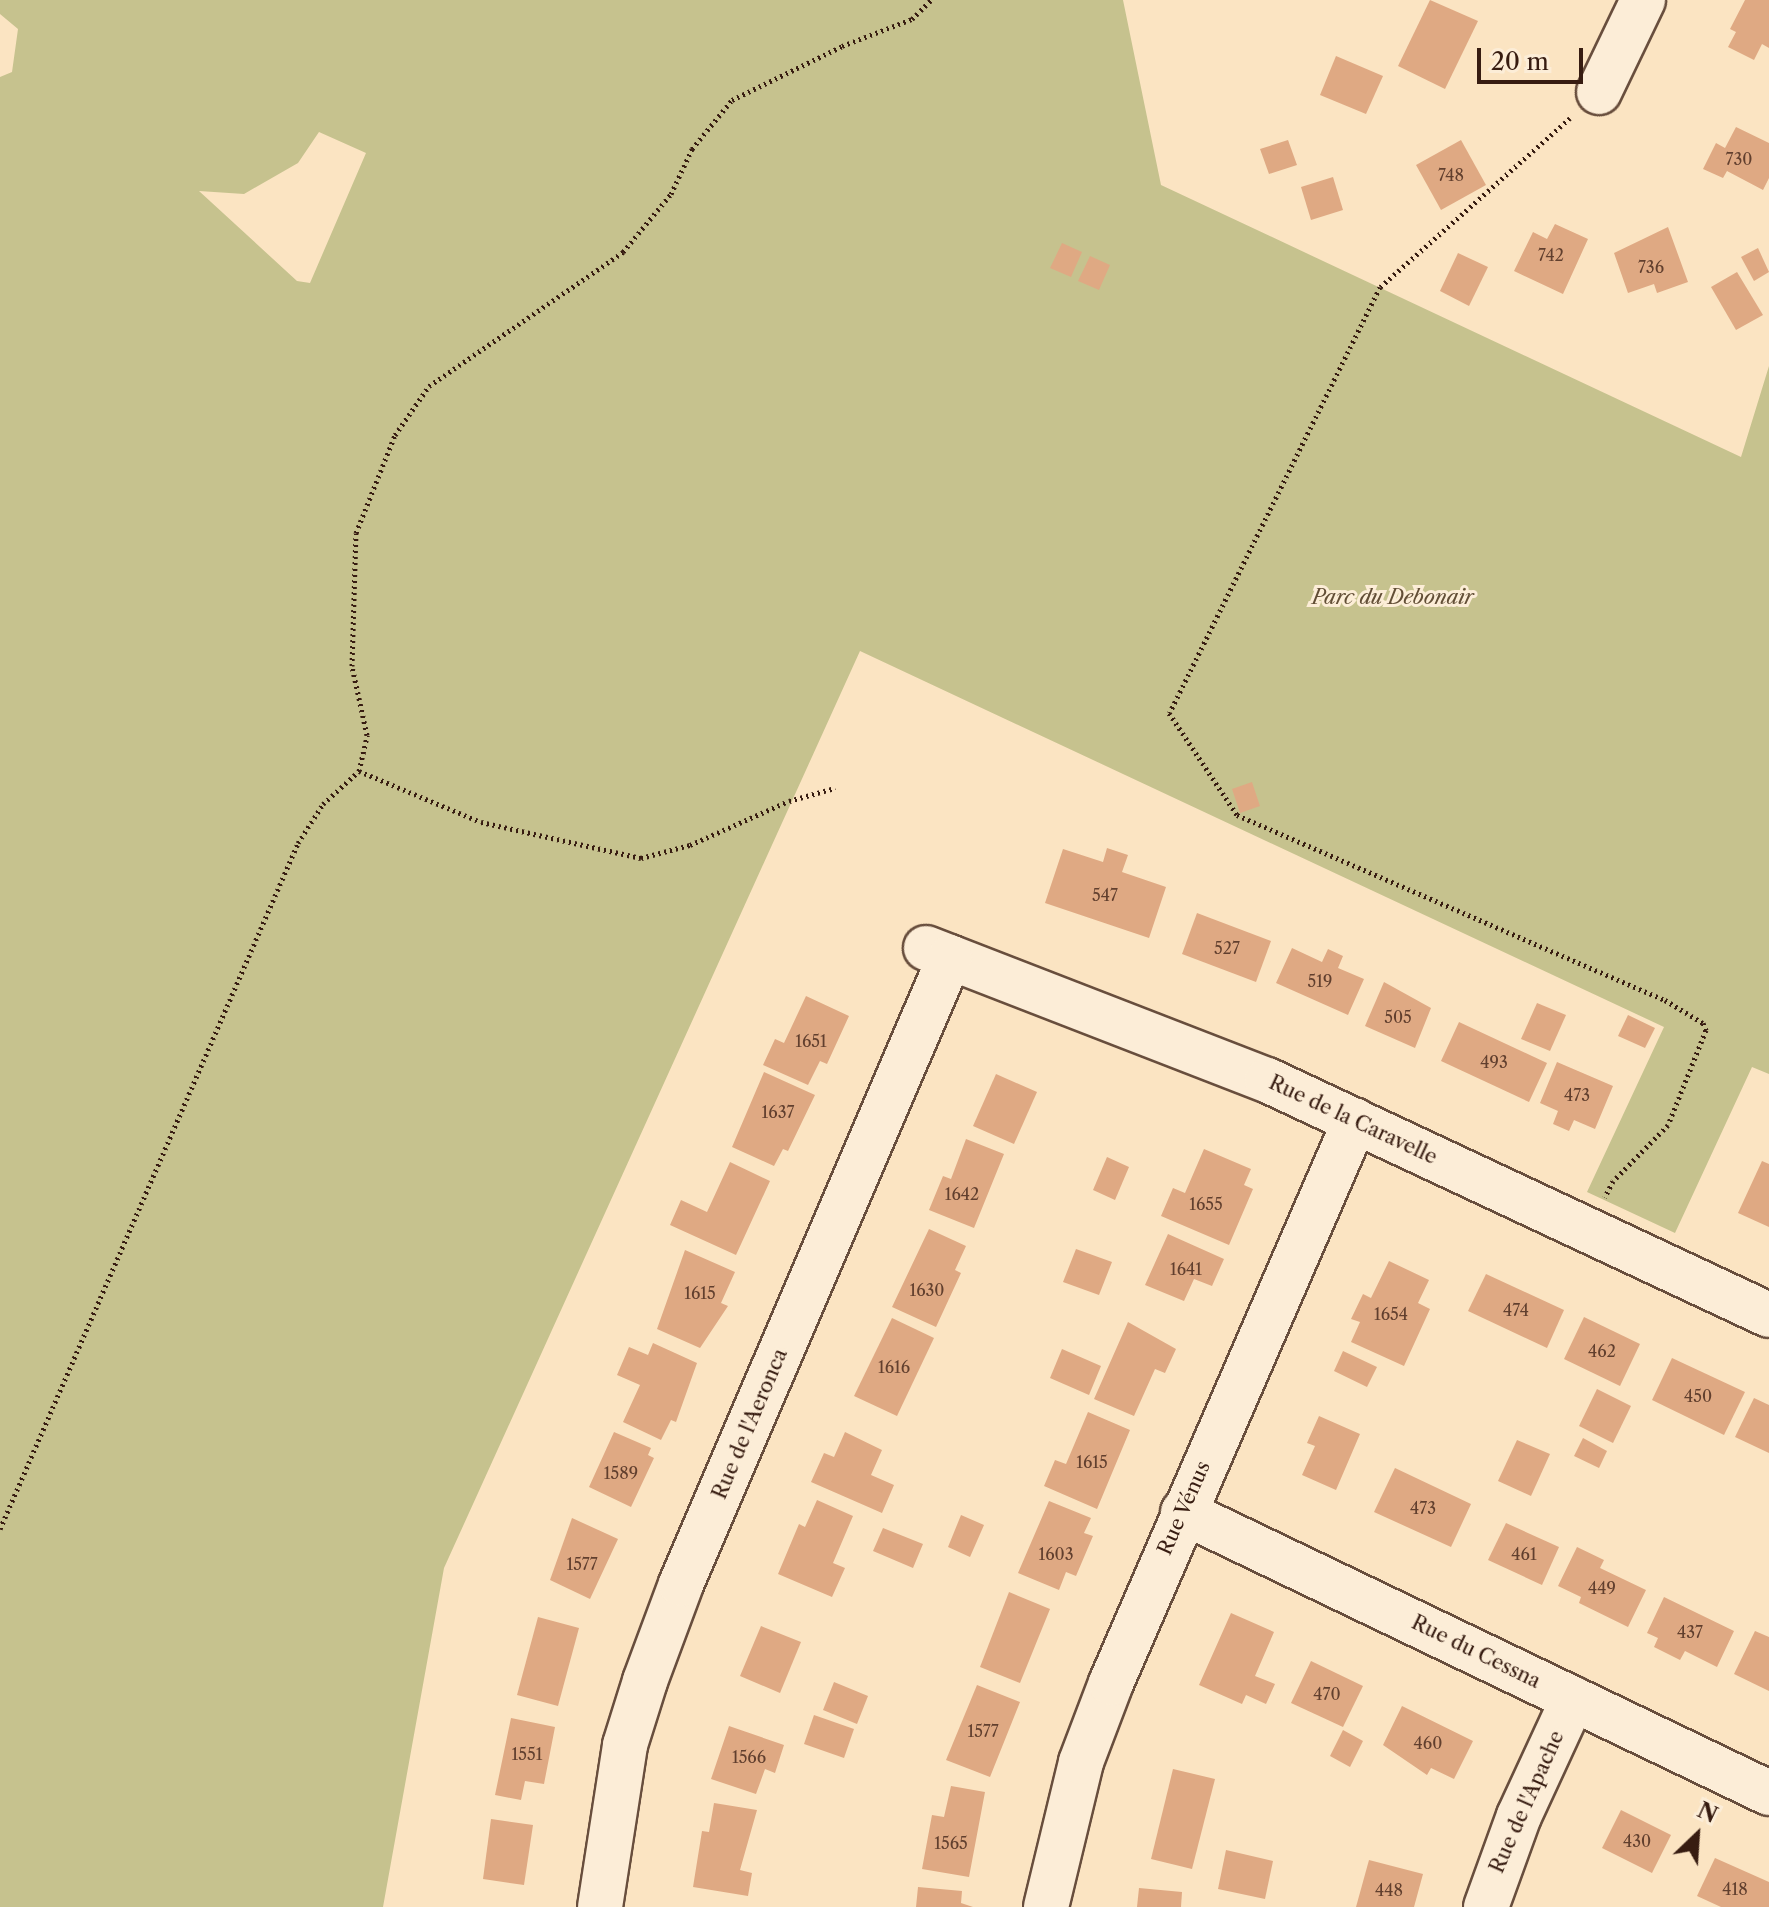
<!DOCTYPE html>
<meta charset="utf-8">
<style>
body{margin:0}
#map{position:relative;width:1769px;height:1907px;overflow:hidden;background:#fbe4c2;font-family:"Libre Caslon Text",serif}
div>[style]{position:absolute}
[style*='--x']{left:calc(var(--x)*1px);top:calc(var(--y)*1px);width:calc(var(--w)*1px);rotate:calc(var(--a)*1deg)}
.green>*{inset:0;background:#c6c28e}
.building>*{inset:0;background:#dfa983}
.path>*{height:5px;margin-top:-2.5px;transform-origin:0;background:repeating-linear-gradient(90deg,#371c11 0 2px,transparent 0 6px)}
.roads{filter:drop-shadow(2px 0 #684e3d) drop-shadow(-2px 0 #684e3d) drop-shadow(0 2px #684e3d) drop-shadow(0 -2px #684e3d)}
.minor>*{height:44px;margin:-22px;padding:0 22px;transform-origin:22px;border-radius:22px;background:#fcedd7}
span{translate:-50% -50%;white-space:nowrap;text-align:center;line-height:1.15;-webkit-text-stroke:6px #fcedd7;paint-order:stroke}
.number-label{font-size:16px;color:#613f2e}
.number-label span{-webkit-text-stroke-width:0}
.park-label{font-size:20px;color:#624e36;font-style:italic}
.street-label{font-size:20px;color:#371c11}
.north{position:absolute;left:1657px;top:1795px;width:80px;height:80px;-webkit-text-stroke:6px #fcedd7;paint-order:stroke;rotate:25deg;font-size:22px;font-weight:700;line-height:32px;text-align:center;color:#371c11}
.north::after{content:'';display:block;margin:auto;width:28px;height:36px;background:#371c11;clip-path:polygon(50% 0,100% 100%,50% 72%,0 100%)}
.scale{position:absolute;left:1477px;top:48px;width:106px;height:36px;box-sizing:border-box;border:4px solid #371c11;border-top:0;padding-left:10px;font-size:24px;line-height:28px;white-space:nowrap;color:#371c11;-webkit-text-stroke:6px #fcedd7;paint-order:stroke}
</style>
<div id="map">
<div class="green">
<i style="clip-path:polygon(evenodd,0 0,1123px 0,1161px 185px,1741px 457px,1769px 366px,1769px 1074px,1752px 1067px,1675px 1233px,1587px 1192px,1664px 1027px,860px 651px,444px 1568px,383px 1907px,0 1907px,0 77px,12px 72px,18px 29px,0 14px,0 0,319px 132px,366px 153px,310px 283px,297px 281px,199px 191px,244px 194px,298px 163px,319px 132px)"></i>
</div>
<div class="building">
<i style="clip-path:polygon(1430px 0,1478px 21px,1445px 89px,1398px 66px)"></i>
<i style="clip-path:polygon(1745px 0,1769px 0,1769px 48px,1762px 44px,1754px 60px,1728px 47px,1736px 32px,1730px 29px)"></i>
<i style="clip-path:polygon(1336px 56px,1383px 76px,1366px 114px,1320px 95px)"></i>
<i style="clip-path:polygon(1736px 127px,1769px 143px,1769px 178px,1763px 190px,1727px 171px,1723px 178px,1703px 169px,1716px 143px,1725px 148px)"></i>
<i style="clip-path:polygon(1288px 140px,1297px 165px,1269px 174px,1260px 149px)"></i>
<i style="clip-path:polygon(1461px 140px,1486px 185px,1441px 210px,1416px 165px)"></i>
<i style="clip-path:polygon(1333px 177px,1343px 210px,1311px 220px,1301px 187px)"></i>
<i style="clip-path:polygon(1555px 224px,1588px 239px,1563px 294px,1514px 271px,1533px 232px,1547px 239px)"></i>
<i style="clip-path:polygon(1668px 227px,1688px 282px,1657px 293px,1654px 284px,1628px 293px,1614px 253px)"></i>
<i style="clip-path:polygon(1062px 243px,1082px 252px,1071px 277px,1050px 268px)"></i>
<i style="clip-path:polygon(1758px 248px,1769px 272px,1754px 281px,1741px 257px)"></i>
<i style="clip-path:polygon(1458px 253px,1488px 267px,1469px 306px,1440px 291px)"></i>
<i style="clip-path:polygon(1090px 256px,1110px 265px,1099px 290px,1078px 281px)"></i>
<i style="clip-path:polygon(1737px 272px,1763px 315px,1736px 330px,1711px 287px)"></i>
<i style="clip-path:polygon(1252px 782px,1260px 806px,1240px 813px,1232px 789px)"></i>
<i style="clip-path:polygon(1107px 848px,1128px 855px,1122px 872px,1166px 887px,1149px 938px,1045px 903px,1063px 849px,1103px 862px)"></i>
<i style="clip-path:polygon(1197px 913px,1271px 941px,1256px 982px,1182px 954px)"></i>
<i style="clip-path:polygon(1292px 948px,1322px 962px,1328px 949px,1343px 956px,1338px 968px,1364px 979px,1348px 1015px,1276px 983px)"></i>
<i style="clip-path:polygon(1384px 982px,1431px 1008px,1415px 1048px,1365px 1026px)"></i>
<i style="clip-path:polygon(806px 996px,849px 1016px,827px 1064px,820px 1061px,808px 1085px,763px 1065px,775px 1039px,784px 1043px)"></i>
<i style="clip-path:polygon(1537px 1003px,1566px 1015px,1550px 1051px,1521px 1039px)"></i>
<i style="clip-path:polygon(1628px 1015px,1655px 1028px,1645px 1048px,1618px 1036px)"></i>
<i style="clip-path:polygon(1459px 1022px,1547px 1063px,1529px 1102px,1441px 1061px)"></i>
<i style="clip-path:polygon(1557px 1062px,1613px 1086px,1595px 1129px,1574px 1120px,1569px 1131px,1553px 1124px,1558px 1111px,1540px 1103px)"></i>
<i style="clip-path:polygon(764px 1072px,815px 1095px,788px 1151px,783px 1149px,774px 1166px,732px 1147px)"></i>
<i style="clip-path:polygon(996px 1074px,1037px 1092px,1014px 1144px,973px 1126px)"></i>
<i style="clip-path:polygon(966px 1139px,1004px 1154px,974px 1228px,929px 1210px,943px 1176px,951px 1179px)"></i>
<i style="clip-path:polygon(1204px 1149px,1251px 1169px,1244px 1185px,1253px 1189px,1229px 1245px,1161px 1216px,1173px 1188px,1185px 1193px)"></i>
<i style="clip-path:polygon(1107px 1157px,1129px 1167px,1115px 1200px,1093px 1190px)"></i>
<i style="clip-path:polygon(1762px 1161px,1769px 1164px,1769px 1227px,1738px 1213px)"></i>
<i style="clip-path:polygon(730px 1162px,770px 1181px,736px 1255px,670px 1225px,681px 1200px,707px 1212px)"></i>
<i style="clip-path:polygon(929px 1229px,966px 1246px,955px 1270px,961px 1273px,936px 1327px,892px 1307px)"></i>
<i style="clip-path:polygon(1168px 1234px,1224px 1259px,1212px 1286px,1194px 1279px,1184px 1301px,1145px 1285px)"></i>
<i style="clip-path:polygon(1076px 1249px,1112px 1262px,1099px 1295px,1063px 1282px)"></i>
<i style="clip-path:polygon(685px 1250px,735px 1272px,721px 1303px,728px 1306px,700px 1348px,657px 1329px)"></i>
<i style="clip-path:polygon(1389px 1261px,1429px 1280px,1418px 1303px,1430px 1309px,1404px 1366px,1351px 1342px,1360px 1322px,1351px 1319px,1363px 1294px,1371px 1298px)"></i>
<i style="clip-path:polygon(1486px 1274px,1564px 1310px,1547px 1348px,1468px 1311px)"></i>
<i style="clip-path:polygon(1584px 1317px,1640px 1344px,1620px 1386px,1564px 1359px)"></i>
<i style="clip-path:polygon(892px 1318px,934px 1338px,897px 1416px,854px 1396px)"></i>
<i style="clip-path:polygon(1128px 1322px,1176px 1349px,1165px 1373px,1155px 1369px,1134px 1416px,1094px 1399px)"></i>
<i style="clip-path:polygon(653px 1343px,697px 1363px,676px 1422px,671px 1420px,661px 1440px,623px 1422px,640px 1385px,617px 1375px,629px 1347px,648px 1355px)"></i>
<i style="clip-path:polygon(1062px 1349px,1101px 1366px,1089px 1395px,1050px 1378px)"></i>
<i style="clip-path:polygon(1343px 1351px,1377px 1367px,1367px 1387px,1334px 1371px)"></i>
<i style="clip-path:polygon(1672px 1358px,1745px 1392px,1724px 1435px,1652px 1400px)"></i>
<i style="clip-path:polygon(1597px 1389px,1631px 1406px,1613px 1443px,1579px 1426px)"></i>
<i style="clip-path:polygon(1754px 1398px,1769px 1405px,1769px 1453px,1735px 1437px)"></i>
<i style="clip-path:polygon(1088px 1412px,1130px 1430px,1097px 1509px,1044px 1486px,1055px 1460px,1066px 1464px)"></i>
<i style="clip-path:polygon(1319px 1416px,1360px 1434px,1336px 1490px,1302px 1475px,1315px 1446px,1307px 1443px)"></i>
<i style="clip-path:polygon(614px 1432px,651px 1448px,648px 1455px,654px 1458px,631px 1507px,589px 1487px)"></i>
<i style="clip-path:polygon(845px 1432px,882px 1450px,871px 1475px,894px 1485px,882px 1513px,811px 1482px,824px 1453px,834px 1457px)"></i>
<i style="clip-path:polygon(1583px 1438px,1607px 1451px,1599px 1468px,1574px 1456px)"></i>
<i style="clip-path:polygon(1517px 1440px,1550px 1454px,1531px 1496px,1498px 1481px)"></i>
<i style="clip-path:polygon(1395px 1468px,1471px 1504px,1451px 1547px,1374px 1512px)"></i>
<i style="clip-path:polygon(817px 1500px,853px 1516px,833px 1563px,845px 1568px,832px 1597px,778px 1574px,799px 1524px,805px 1527px)"></i>
<i style="clip-path:polygon(1049px 1501px,1091px 1518px,1084px 1533px,1093px 1536px,1076px 1576px,1066px 1572px,1059px 1590px,1018px 1573px)"></i>
<i style="clip-path:polygon(961px 1515px,984px 1525px,970px 1557px,948px 1547px)"></i>
<i style="clip-path:polygon(572px 1518px,618px 1539px,590px 1599px,550px 1580px)"></i>
<i style="clip-path:polygon(1506px 1523px,1559px 1547px,1542px 1585px,1488px 1560px)"></i>
<i style="clip-path:polygon(883px 1528px,923px 1544px,913px 1568px,873px 1551px)"></i>
<i style="clip-path:polygon(1577px 1547px,1604px 1560px,1600px 1568px,1646px 1590px,1628px 1627px,1579px 1603px,1581px 1597px,1558px 1586px)"></i>
<i style="clip-path:polygon(1009px 1592px,1050px 1609px,1020px 1683px,980px 1667px)"></i>
<i style="clip-path:polygon(1664px 1597px,1734px 1631px,1717px 1667px,1685px 1651px,1680px 1660px,1654px 1647px,1658px 1638px,1647px 1633px)"></i>
<i style="clip-path:polygon(1231px 1613px,1274px 1632px,1255px 1676px,1275px 1684px,1266px 1704px,1246px 1695px,1242px 1704px,1199px 1685px)"></i>
<i style="clip-path:polygon(538px 1617px,579px 1628px,558px 1706px,517px 1695px)"></i>
<i style="clip-path:polygon(761px 1626px,801px 1642px,780px 1693px,740px 1676px)"></i>
<i style="clip-path:polygon(1755px 1631px,1769px 1637px,1769px 1691px,1734px 1674px)"></i>
<i style="clip-path:polygon(1311px 1661px,1363px 1686px,1343px 1727px,1291px 1703px)"></i>
<i style="clip-path:polygon(834px 1682px,868px 1696px,857px 1724px,823px 1710px)"></i>
<i style="clip-path:polygon(977px 1685px,1020px 1702px,990px 1777px,946px 1760px)"></i>
<i style="clip-path:polygon(1402px 1706px,1473px 1741px,1454px 1779px,1431px 1768px,1427px 1775px,1383px 1745px)"></i>
<i style="clip-path:polygon(814px 1715px,854px 1729px,844px 1758px,804px 1744px)"></i>
<i style="clip-path:polygon(511px 1718px,555px 1727px,544px 1784px,525px 1781px,521px 1800px,495px 1795px)"></i>
<i style="clip-path:polygon(729px 1726px,784px 1745px,775px 1773px,765px 1769px,756px 1794px,711px 1779px)"></i>
<i style="clip-path:polygon(1343px 1730px,1363px 1741px,1350px 1767px,1330px 1756px)"></i>
<i style="clip-path:polygon(1173px 1769px,1215px 1779px,1192px 1869px,1151px 1859px)"></i>
<i style="clip-path:polygon(951px 1786px,985px 1792px,969px 1877px,922px 1869px,932px 1815px,944px 1817px)"></i>
<i style="clip-path:polygon(714px 1803px,757px 1810px,740px 1870px,752px 1873px,748px 1896px,693px 1887px,702px 1831px,709px 1832px)"></i>
<i style="clip-path:polygon(1621px 1810px,1671px 1835px,1652px 1873px,1602px 1848px)"></i>
<i style="clip-path:polygon(491px 1819px,533px 1825px,524px 1885px,483px 1879px)"></i>
<i style="clip-path:polygon(1226px 1850px,1273px 1861px,1265px 1899px,1218px 1889px)"></i>
<i style="clip-path:polygon(1715px 1858px,1769px 1882px,1769px 1907px,1721px 1907px,1697px 1896px)"></i>
<i style="clip-path:polygon(1369px 1860px,1423px 1874px,1414px 1907px,1356px 1907px)"></i>
<i style="clip-path:polygon(918px 1887px,962px 1891px,961px 1903px,973px 1907px,916px 1907px)"></i>
<i style="clip-path:polygon(1139px 1888px,1182px 1892px,1181px 1907px,1137px 1907px)"></i>
</div>
<div class="path">
<i style="--x:1570;--y:118;--w:254;--a:138.3"></i>
<i style="--x:1380;--y:287;--w:475;--a:116.3"></i>
<i style="--x:1169;--y:713;--w:123;--a:56.3"></i>
<i style="--x:1237;--y:815;--w:466;--a:23.4"></i>
<i style="--x:1665;--y:1000;--w:44;--a:31.2"></i>
<i style="--x:1703;--y:1023;--w:8;--a:67"></i>
<i style="--x:1706;--y:1030;--w:102;--a:111.8"></i>
<i style="--x:1668;--y:1125;--w:78;--a:134.5"></i>
<i style="--x:1613;--y:1181;--w:18;--a:117"></i>
<i style="--x:359;--y:771;--w:132;--a:22.7"></i>
<i style="--x:481;--y:822;--w:164;--a:12.7"></i>
<i style="--x:641;--y:858;--w:51;--a:-14.9"></i>
<i style="--x:690;--y:845;--w:108;--a:-24"></i>
<i style="--x:789;--y:801;--w:48;--a:-15.8"></i>
<i style="--x:0;--y:1529;--w:748;--a:-66.52"></i>
<i style="--x:298;--y:843;--w:46;--a:-57.3"></i>
<i style="--x:323;--y:804;--w:49;--a:-42.5"></i>
<i style="--x:359;--y:771;--w:37;--a:-77"></i>
<i style="--x:367;--y:735;--w:71;--a:-102.3"></i>
<i style="--x:352;--y:666;--w:133;--a:-88.3"></i>
<i style="--x:356;--y:533;--w:105;--a:-68.3"></i>
<i style="--x:395;--y:435;--w:60;--a:-55.2"></i>
<i style="--x:429;--y:386;--w:236;--a:-34.6"></i>
<i style="--x:623;--y:252;--w:75;--a:-50.4"></i>
<i style="--x:671;--y:194;--w:50;--a:-65"></i>
<i style="--x:692;--y:149;--w:63;--a:-50.8"></i>
<i style="--x:732;--y:100;--w:123;--a:-26.1"></i>
<i style="--x:842;--y:46;--w:75;--a:-21.1"></i>
<i style="--x:912;--y:19;--w:27;--a:-45"></i>
</div>
<div class="roads">
<div class="minor">
<i style="--x:1599;--y:92;--w:102;--a:-64.4"></i>
<i style="--x:926;--y:948;--w:366;--a:21.2"></i>
<i style="--x:1267;--y:1080;--w:554;--a:25.09"></i>
<i style="--x:1183;--y:1512;--w:650;--a:25.62"></i>
<i style="--x:600;--y:1907;--w:164;--a:-81.2"></i>
<i style="--x:625;--y:1745;--w:67;--a:-72.6"></i>
<i style="--x:645;--y:1681;--w:103;--a:-69.6"></i>
<i style="--x:681;--y:1584;--w:682;--a:-66.78"></i>
<i style="--x:1046;--y:1907;--w:149;--a:-76.4"></i>
<i style="--x:1081;--y:1762;--w:85;--a:-69.2"></i>
<i style="--x:1111;--y:1683;--w:613;--a:-66.53"></i>
<i style="--x:1486;--y:1907;--w:97;--a:-70.1"></i>
<i style="--x:1519;--y:1816;--w:129;--a:-65.2"></i>
</div>
</div>
<div class="number-label">
<span style="left:1739px;top:159px">730</span>
<span style="left:1451px;top:175px">748</span>
<span style="left:1551px;top:255px">742</span>
<span style="left:1651px;top:267px">736</span>
<span style="left:1105px;top:895px">547</span>
<span style="left:1227px;top:948px">527</span>
<span style="left:1320px;top:981px">519</span>
<span style="left:1398px;top:1017px">505</span>
<span style="left:811px;top:1041px">1651</span>
<span style="left:1494px;top:1062px">493</span>
<span style="left:1577px;top:1095px">473</span>
<span style="left:778px;top:1112px">1637</span>
<span style="left:962px;top:1194px">1642</span>
<span style="left:1206px;top:1204px">1655</span>
<span style="left:1186px;top:1269px">1641</span>
<span style="left:927px;top:1290px">1630</span>
<span style="left:700px;top:1293px">1615</span>
<span style="left:1516px;top:1310px">474</span>
<span style="left:1391px;top:1314px">1654</span>
<span style="left:1602px;top:1351px">462</span>
<span style="left:894px;top:1367px">1616</span>
<span style="left:1698px;top:1396px">450</span>
<span style="left:1092px;top:1462px">1615</span>
<span style="left:621px;top:1473px">1589</span>
<span style="left:1423px;top:1508px">473</span>
<span style="left:1056px;top:1554px">1603</span>
<span style="left:1524px;top:1554px">461</span>
<span style="left:582px;top:1564px">1577</span>
<span style="left:1602px;top:1588px">449</span>
<span style="left:1690px;top:1632px">437</span>
<span style="left:1327px;top:1694px">470</span>
<span style="left:983px;top:1731px">1577</span>
<span style="left:1428px;top:1743px">460</span>
<span style="left:527px;top:1754px">1551</span>
<span style="left:749px;top:1757px">1566</span>
<span style="left:1637px;top:1841px">430</span>
<span style="left:951px;top:1843px">1565</span>
<span style="left:1735px;top:1889px">418</span>
<span style="left:1389px;top:1890px">448</span>
</div>
<div class="park-label">
<span style="left:1393px;top:597px">Parc du Debonair</span>
</div>
<div class="street-label">
<span style="left:1353px;top:1120px;rotate:25deg">Rue de la Caravelle</span>
<span style="left:750px;top:1424px;rotate:-67deg">Rue de l'Aeronca</span>
<span style="left:1184px;top:1508px;rotate:-66deg">Rue Vénus</span>
<span style="left:1476px;top:1652px;rotate:26deg">Rue du Cessna</span>
<span style="left:1527px;top:1802px;rotate:-66deg">Rue de l'Apache</span>
</div>
<div class="north">N</div>
<div class="scale">20 m</div>
</div>
